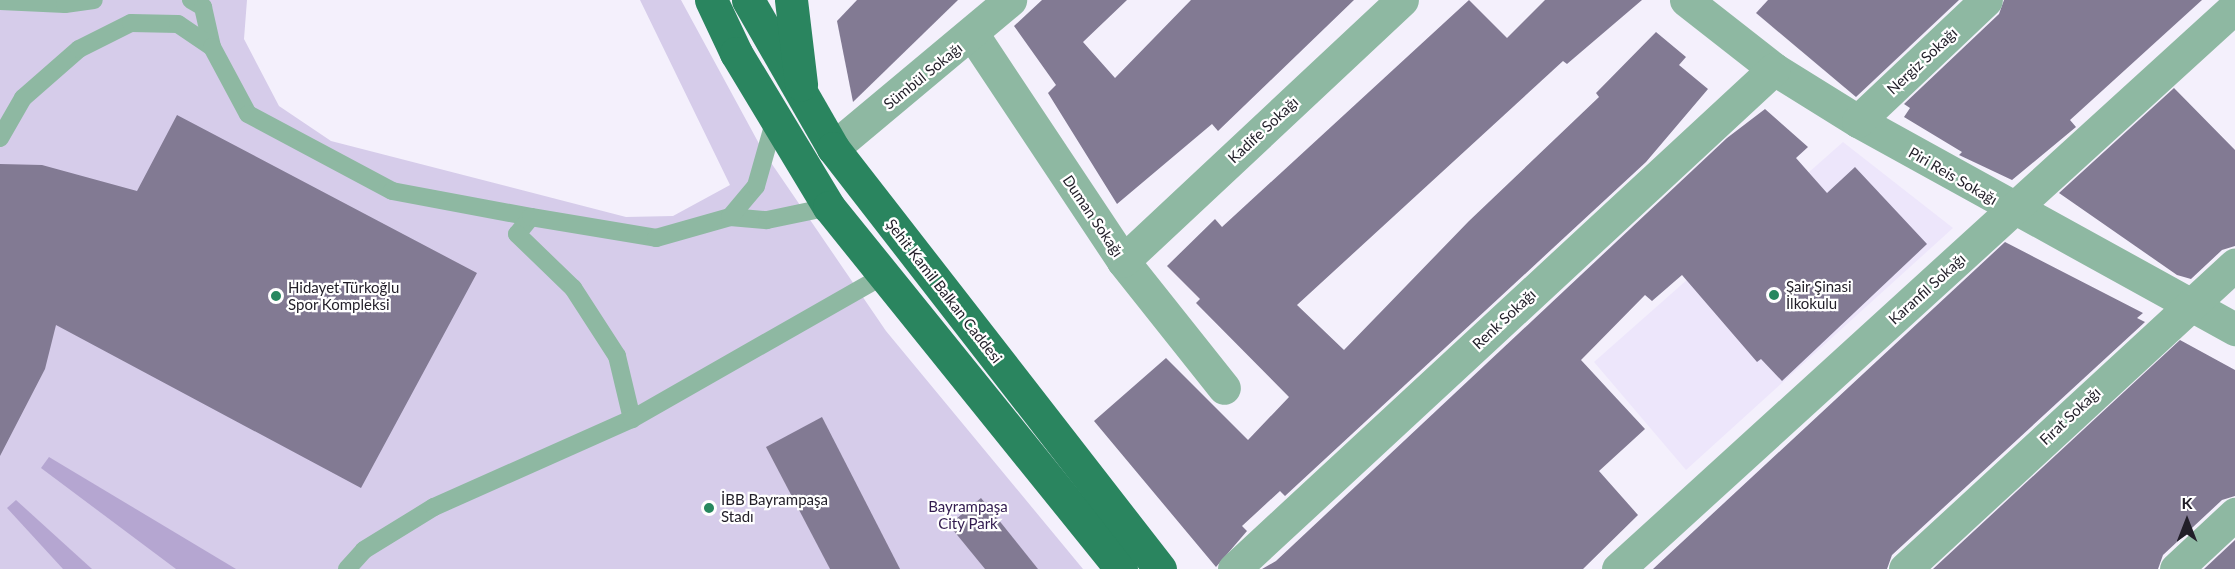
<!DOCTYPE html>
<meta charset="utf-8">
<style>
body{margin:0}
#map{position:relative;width:2235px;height:569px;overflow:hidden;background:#f4f0fc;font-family:Lato,sans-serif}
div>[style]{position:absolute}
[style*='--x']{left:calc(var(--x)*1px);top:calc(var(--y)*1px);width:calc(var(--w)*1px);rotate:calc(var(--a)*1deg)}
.built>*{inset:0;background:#ede6fb}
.green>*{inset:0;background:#d6ccea}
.water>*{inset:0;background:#b5a6d1}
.building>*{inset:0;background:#827a93}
.service>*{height:18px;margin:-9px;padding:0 9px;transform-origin:9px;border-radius:9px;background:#8eb8a2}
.minor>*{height:33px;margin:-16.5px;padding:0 16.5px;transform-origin:16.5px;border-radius:16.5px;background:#8eb8a2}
.primary>*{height:33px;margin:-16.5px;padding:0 16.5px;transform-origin:16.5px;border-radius:16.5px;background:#2a855f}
.dots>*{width:16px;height:16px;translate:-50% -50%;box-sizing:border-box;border:3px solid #fff;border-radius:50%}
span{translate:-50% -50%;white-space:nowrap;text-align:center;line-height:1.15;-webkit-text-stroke:4.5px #fff;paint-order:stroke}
.street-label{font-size:15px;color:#211e28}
.poi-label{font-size:15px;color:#211e28}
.left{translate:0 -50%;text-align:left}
.park-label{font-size:15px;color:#321b4f}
.north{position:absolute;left:2157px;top:491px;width:60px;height:60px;-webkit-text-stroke:4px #fff;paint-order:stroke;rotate:0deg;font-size:16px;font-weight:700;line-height:24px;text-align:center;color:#211e28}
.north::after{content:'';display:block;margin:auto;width:21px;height:27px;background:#211e28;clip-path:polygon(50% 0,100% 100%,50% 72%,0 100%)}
</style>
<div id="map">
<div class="built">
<i style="clip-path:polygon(1843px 142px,1953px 228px,1686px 470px,1594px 362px)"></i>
</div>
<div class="green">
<i style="clip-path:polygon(0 0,247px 0,244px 39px,279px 106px,331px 141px,626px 217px,673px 216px,730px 185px,640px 0,681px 0,763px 151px,886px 331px,1083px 569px,0 569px)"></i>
</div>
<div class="water">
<i style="clip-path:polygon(49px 457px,236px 569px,176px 569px,41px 468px)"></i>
<i style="clip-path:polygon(16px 500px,92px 569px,63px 569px,7px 508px)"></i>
</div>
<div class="building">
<i style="clip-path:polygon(857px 0,958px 0,853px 102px,837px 21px)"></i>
<i style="clip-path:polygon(1042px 0,1127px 0,1083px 42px,1115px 78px,1191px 0,1354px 0,1218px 131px,1212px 124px,1117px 204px,1048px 93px,1056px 85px,1014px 26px)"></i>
<i style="clip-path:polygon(1469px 0,1507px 38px,1545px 0,1642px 0,1567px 64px,1563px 61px,1297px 305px,1344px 350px,1469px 221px,1599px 97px,1596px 93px,1656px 32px,1686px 57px,1679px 65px,1708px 89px,1646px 162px,1285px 496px,1280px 491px,1242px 526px,1247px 531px,1216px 567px,1094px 421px,1166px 358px,1248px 440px,1289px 397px,1196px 303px,1200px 299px,1167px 266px,1215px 219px,1222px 227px)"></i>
<i style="clip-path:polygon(1768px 0,1959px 0,1856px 97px,1756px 13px)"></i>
<i style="clip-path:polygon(2004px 0,2202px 0,2070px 120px,2076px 127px,2012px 180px,1959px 155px,1962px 152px,1904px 117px,1910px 108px,1904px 104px,1999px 14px)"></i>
<i style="clip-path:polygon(2174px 88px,2235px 150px,2235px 246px,2222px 250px,2191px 279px,2177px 275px,2059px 193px)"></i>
<i style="clip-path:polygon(1765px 109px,1808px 147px,1796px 158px,1827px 193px,1855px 167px,1927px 244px,1782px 381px,1761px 359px,1757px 362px,1682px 275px,1652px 301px,1645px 295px,1581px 360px,1645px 429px,1599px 471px,1638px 515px,1583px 569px,1262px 569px,1276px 561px,1727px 138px)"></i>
<i style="clip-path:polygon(177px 115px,477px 273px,361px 488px,56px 325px,45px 369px,0 456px,0 164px,42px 165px,137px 191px)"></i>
<i style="clip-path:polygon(2005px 242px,2143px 313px,2137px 318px,2145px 322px,1892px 555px,1887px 569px,1653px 569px)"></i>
<i style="clip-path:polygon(2180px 340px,2235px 370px,2235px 496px,2222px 500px,2163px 555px,2158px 569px,1933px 569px)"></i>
<i style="clip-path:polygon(822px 417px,900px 569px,830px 569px,766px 447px)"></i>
<i style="clip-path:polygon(981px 498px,1010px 534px,1038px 569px,985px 569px,949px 525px)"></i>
<i style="clip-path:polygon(2235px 540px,2235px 569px,2204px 569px)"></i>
</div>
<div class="service">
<i style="--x:191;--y:0;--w:14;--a:30"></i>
<i style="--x:203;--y:7;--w:41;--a:77.3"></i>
<i style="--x:0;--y:1;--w:65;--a:2.6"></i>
<i style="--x:65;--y:4;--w:29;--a:-8"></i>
<i style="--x:0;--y:138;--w:46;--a:-60.1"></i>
<i style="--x:23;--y:98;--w:74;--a:-41.2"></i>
<i style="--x:79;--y:49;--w:58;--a:-26.6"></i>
<i style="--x:131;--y:23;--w:47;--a:1.2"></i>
<i style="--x:178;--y:24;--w:41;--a:34.1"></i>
<i style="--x:212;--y:47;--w:76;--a:61.8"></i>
<i style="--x:248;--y:114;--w:163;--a:28.1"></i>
<i style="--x:392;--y:191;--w:141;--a:10.6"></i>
<i style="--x:531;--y:217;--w:22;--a:129"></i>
<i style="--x:517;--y:234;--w:78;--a:44"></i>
<i style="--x:573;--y:288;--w:81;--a:57.1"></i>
<i style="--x:617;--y:356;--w:65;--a:76.6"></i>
<i style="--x:531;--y:217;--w:127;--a:9.5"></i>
<i style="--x:656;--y:238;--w:77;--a:-15.8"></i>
<i style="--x:730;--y:217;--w:37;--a:5"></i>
<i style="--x:767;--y:220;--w:63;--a:-11.8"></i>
<i style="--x:730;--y:217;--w:40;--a:-50"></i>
<i style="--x:756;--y:186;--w:70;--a:-74.2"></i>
<i style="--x:347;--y:569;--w:25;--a:-48"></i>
<i style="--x:364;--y:550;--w:82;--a:-31.6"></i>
<i style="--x:434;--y:507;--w:217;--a:-24"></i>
<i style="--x:632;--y:419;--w:290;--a:-29.7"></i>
</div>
<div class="minor">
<i style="--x:1686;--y:0;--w:112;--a:38.1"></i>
<i style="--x:1774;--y:69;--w:99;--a:31.8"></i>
<i style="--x:1858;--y:121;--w:431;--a:28.9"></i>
<i style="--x:973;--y:35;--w:271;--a:56.4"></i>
<i style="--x:1123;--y:261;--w:162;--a:51.5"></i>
<i style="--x:1858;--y:121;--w:176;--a:-43.4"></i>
<i style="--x:833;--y:148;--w:231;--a:-39.9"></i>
<i style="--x:1123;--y:261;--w:382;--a:-43.1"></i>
<i style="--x:1234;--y:569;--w:736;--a:-42.8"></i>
<i style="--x:1618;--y:569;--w:835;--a:-42.33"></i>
<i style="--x:1905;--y:569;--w:449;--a:-42.7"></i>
<i style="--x:2176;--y:569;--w:81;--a:-43"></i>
</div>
<div class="primary">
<i style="--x:711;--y:0;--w:59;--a:64.7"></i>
<i style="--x:736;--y:53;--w:180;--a:58.9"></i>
<i style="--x:829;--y:207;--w:465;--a:51.1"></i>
<i style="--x:748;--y:0;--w:171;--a:60.1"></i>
<i style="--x:833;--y:148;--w:533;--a:52.16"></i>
<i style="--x:791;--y:0;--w:85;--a:83.2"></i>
</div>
<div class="dots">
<i style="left:1774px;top:295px;background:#27875f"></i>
<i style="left:276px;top:296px;background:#27875f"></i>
<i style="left:709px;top:508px;background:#27875f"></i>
</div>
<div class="street-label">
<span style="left:1922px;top:61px;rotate:-43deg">Nergiz Sokağı</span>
<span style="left:923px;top:76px;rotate:-39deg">Sümbül Sokağı</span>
<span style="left:1263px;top:130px;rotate:-43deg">Kadife Sokağı</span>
<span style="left:1953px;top:176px;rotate:30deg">Piri Reis Sokağı</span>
<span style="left:1093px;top:216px;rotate:56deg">Duman Sokağı</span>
<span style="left:1927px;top:289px;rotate:-42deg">Karanfil Sokağı</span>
<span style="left:944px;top:291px;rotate:52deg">Şehit Kamil Balkan Caddesi</span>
<span style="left:1504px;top:319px;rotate:-43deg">Renk Sokağı</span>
<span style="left:2070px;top:416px;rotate:-43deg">Fırat Sokağı</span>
</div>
<div class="poi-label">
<span class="left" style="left:1786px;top:295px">Şair Şinasi<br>İlkokulu</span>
<span class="left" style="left:288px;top:296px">Hidayet Türkoğlu<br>Spor Kompleksi</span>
<span class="left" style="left:721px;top:508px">İBB Bayrampaşa<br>Stadı</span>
</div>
<div class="park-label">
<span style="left:968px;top:515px">Bayrampaşa<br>City Park</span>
</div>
<div class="north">K</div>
</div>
